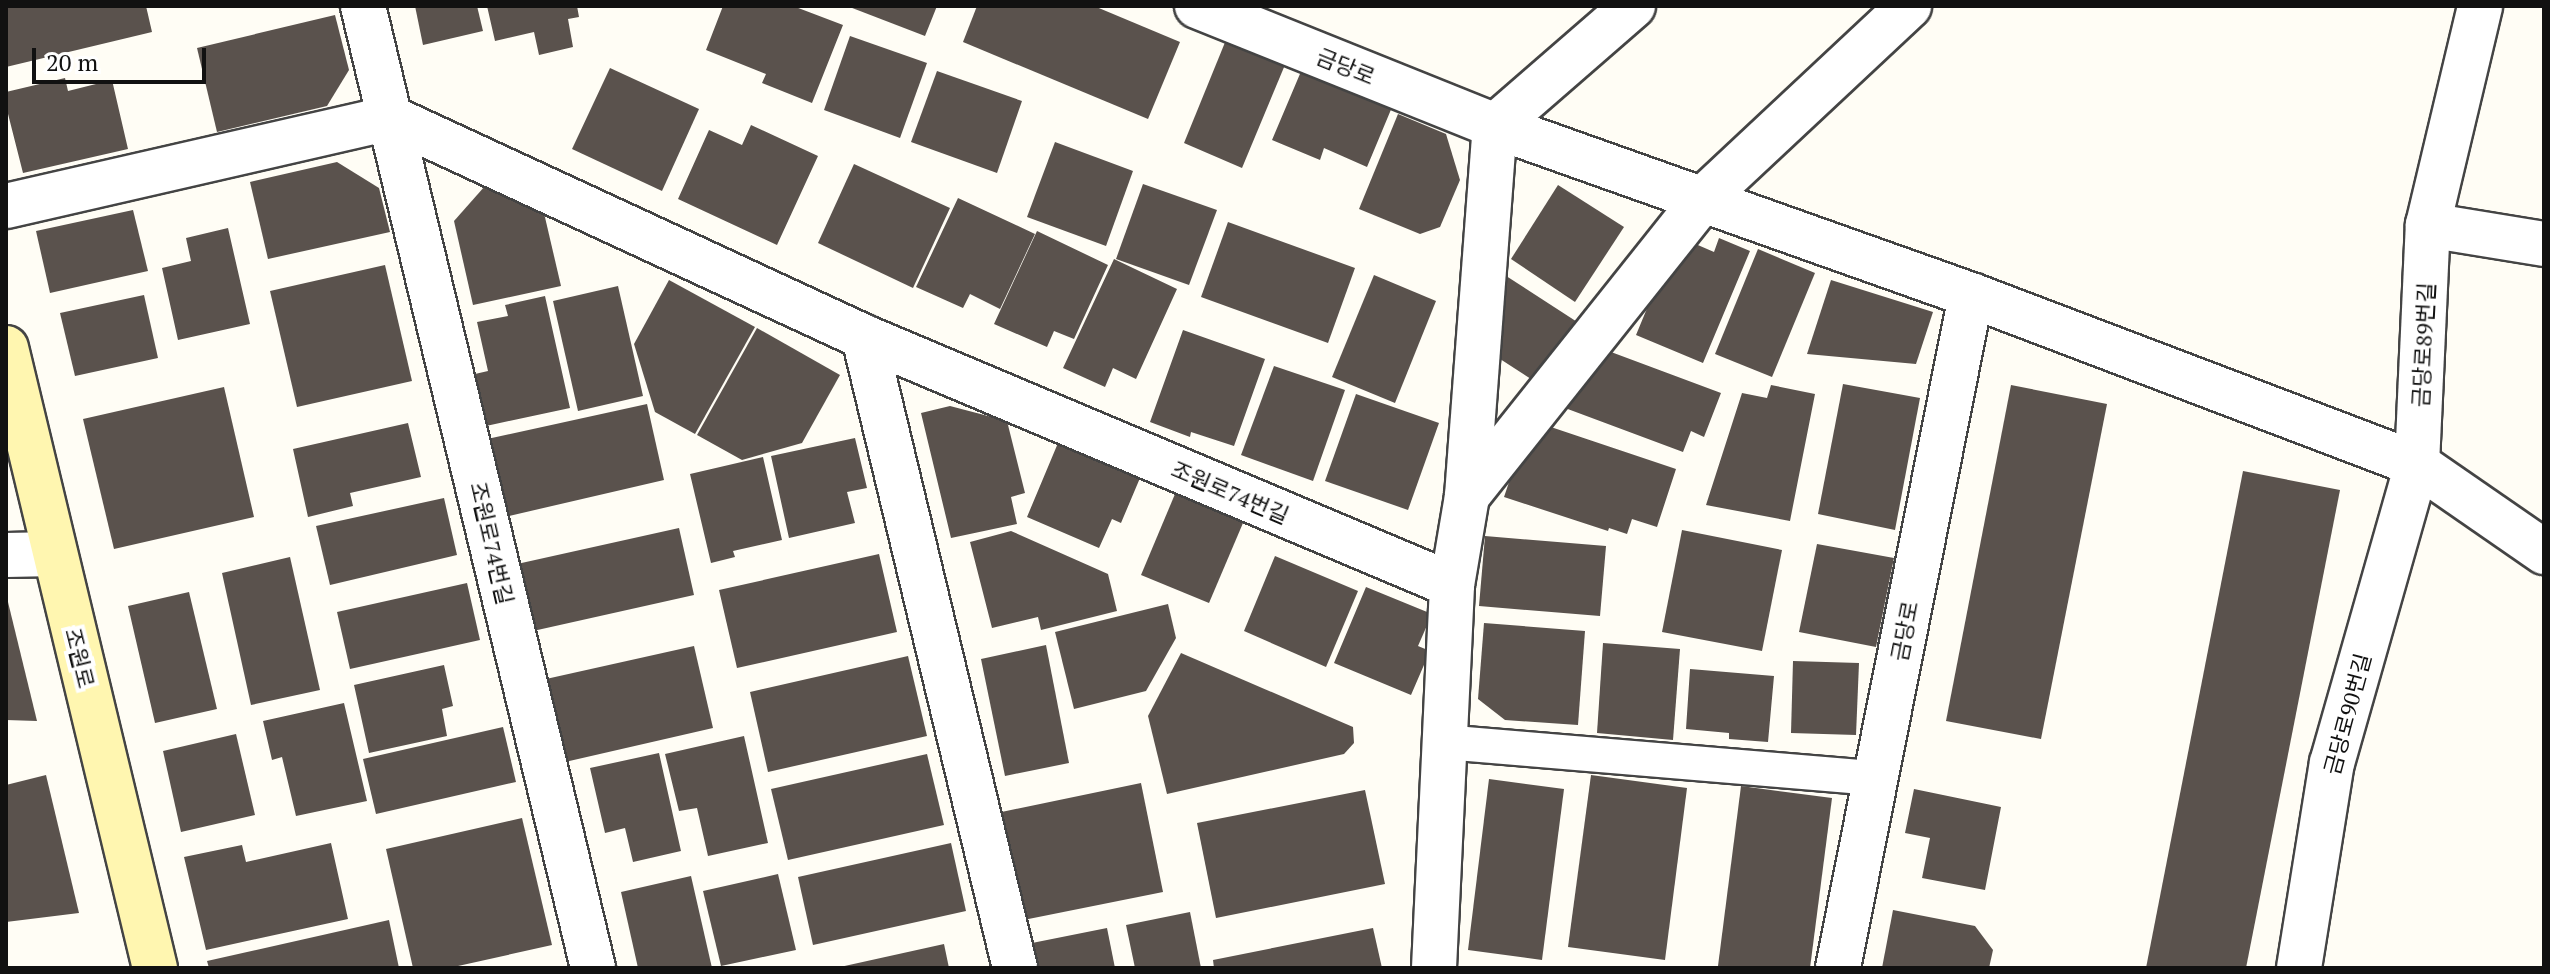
<!DOCTYPE html>
<meta charset="utf-8">
<style>
body{margin:0}
#map{position:relative;width:2550px;height:974px;overflow:hidden;background:#fffdf5;font-family:"PT Serif","Noto Sans KR",serif}
div>[style]{position:absolute}
[style*='--x']{left:calc(var(--x)*1px);top:calc(var(--y)*1px);width:calc(var(--w)*1px);rotate:calc(var(--a)*1deg)}
.building>*{inset:0;background:#5a524d}
.roads{filter:drop-shadow(2px 0 #444) drop-shadow(-2px 0 #444) drop-shadow(0 2px #444) drop-shadow(0 -2px #444)}
.lane>*{height:34px;margin:-17px;padding:0 17px;transform-origin:17px;border-radius:17px;background:#fff}
.street>*{height:44px;margin:-22px;padding:0 22px;transform-origin:22px;border-radius:22px;background:#fff}
.secondary>*{height:44px;margin:-22px;padding:0 22px;transform-origin:22px;border-radius:22px;background:#fff6b0}
span{translate:-50% -50%;white-space:nowrap;text-align:center;line-height:1.15;-webkit-text-stroke:8px #fff;paint-order:stroke}
.street-label{font-size:22px;color:#111}
.frame{position:absolute;inset:0;border:8px solid #111;pointer-events:none}
.scale{position:absolute;left:32px;top:48px;width:174px;height:36px;box-sizing:border-box;border:4px solid #111;border-top:0;padding-left:10px;font-size:24px;line-height:28px;white-space:nowrap;color:#111;-webkit-text-stroke:6px #fff;paint-order:stroke}
</style>
<div id="map">
<div class="building">
<i style="clip-path:polygon(6px 6px,146px 6px,152px 32px,6px 67px)"></i>
<i style="clip-path:polygon(415px 6px,477px 6px,483px 31px,423px 45px)"></i>
<i style="clip-path:polygon(487px 6px,577px 6px,579px 17px,568px 19px,573px 47px,539px 55px,534px 32px,495px 41px)"></i>
<i style="clip-path:polygon(723px 6px,793px 6px,843px 25px,812px 103px,762px 83px,766px 74px,706px 50px)"></i>
<i style="clip-path:polygon(847px 6px,937px 6px,925px 36px)"></i>
<i style="clip-path:polygon(977px 6px,1094px 6px,1180px 42px,1148px 119px,963px 42px)"></i>
<i style="clip-path:polygon(335px 15px,349px 70px,327px 106px,217px 132px,197px 48px)"></i>
<i style="clip-path:polygon(1228px 35px,1287px 60px,1242px 168px,1184px 143px)"></i>
<i style="clip-path:polygon(850px 36px,927px 63px,900px 138px,824px 110px)"></i>
<i style="clip-path:polygon(1305px 62px,1395px 100px,1367px 167px,1324px 148px,1320px 160px,1272px 140px)"></i>
<i style="clip-path:polygon(610px 68px,699px 109px,662px 191px,572px 149px)"></i>
<i style="clip-path:polygon(937px 71px,1022px 101px,997px 173px,911px 142px)"></i>
<i style="clip-path:polygon(65px 78px,68px 91px,112px 80px,128px 149px,23px 173px,6px 106px,6px 92px)"></i>
<i style="clip-path:polygon(1398px 114px,1446px 134px,1460px 180px,1440px 227px,1420px 234px,1359px 209px)"></i>
<i style="clip-path:polygon(751px 125px,818px 156px,777px 245px,678px 199px,709px 130px,742px 145px)"></i>
<i style="clip-path:polygon(1055px 142px,1133px 171px,1106px 246px,1027px 217px)"></i>
<i style="clip-path:polygon(337px 162px,379px 188px,390px 232px,268px 259px,250px 182px)"></i>
<i style="clip-path:polygon(854px 164px,950px 208px,913px 288px,818px 243px)"></i>
<i style="clip-path:polygon(1143px 184px,1217px 210px,1189px 285px,1116px 259px)"></i>
<i style="clip-path:polygon(1558px 185px,1624px 227px,1575px 302px,1511px 259px)"></i>
<i style="clip-path:polygon(485px 186px,544px 213px,561px 286px,473px 305px,454px 221px)"></i>
<i style="clip-path:polygon(958px 198px,1035px 234px,1000px 309px,970px 294px,963px 308px,916px 287px)"></i>
<i style="clip-path:polygon(133px 210px,148px 271px,50px 293px,36px 231px)"></i>
<i style="clip-path:polygon(1228px 222px,1355px 268px,1328px 343px,1201px 297px)"></i>
<i style="clip-path:polygon(228px 228px,250px 324px,178px 340px,162px 268px,191px 261px,186px 238px)"></i>
<i style="clip-path:polygon(1037px 231px,1108px 265px,1074px 339px,1054px 331px,1047px 347px,994px 324px)"></i>
<i style="clip-path:polygon(1677px 236px,1714px 252px,1719px 238px,1750px 251px,1703px 363px,1636px 335px)"></i>
<i style="clip-path:polygon(1758px 249px,1815px 273px,1772px 377px,1715px 354px)"></i>
<i style="clip-path:polygon(1114px 259px,1177px 289px,1136px 379px,1113px 368px,1105px 387px,1063px 368px)"></i>
<i style="clip-path:polygon(385px 265px,412px 381px,297px 407px,270px 291px)"></i>
<i style="clip-path:polygon(1500px 272px,1588px 329px,1548px 390px,1480px 346px)"></i>
<i style="clip-path:polygon(1374px 275px,1436px 301px,1395px 403px,1332px 377px)"></i>
<i style="clip-path:polygon(669px 280px,755px 327px,695px 434px,655px 412px,634px 344px)"></i>
<i style="clip-path:polygon(1831px 280px,1933px 312px,1916px 364px,1807px 354px)"></i>
<i style="clip-path:polygon(618px 286px,643px 396px,578px 411px,553px 301px)"></i>
<i style="clip-path:polygon(144px 295px,158px 358px,75px 376px,60px 313px)"></i>
<i style="clip-path:polygon(545px 296px,570px 408px,486px 426px,475px 374px,488px 371px,477px 322px,508px 316px,505px 305px)"></i>
<i style="clip-path:polygon(757px 328px,840px 375px,802px 443px,742px 460px,697px 435px)"></i>
<i style="clip-path:polygon(1183px 330px,1265px 359px,1234px 446px,1191px 432px,1190px 437px,1150px 422px)"></i>
<i style="clip-path:polygon(1603px 349px,1721px 393px,1704px 437px,1691px 431px,1683px 452px,1557px 405px)"></i>
<i style="clip-path:polygon(1274px 366px,1345px 390px,1313px 481px,1241px 455px)"></i>
<i style="clip-path:polygon(1843px 384px,1920px 398px,1895px 530px,1818px 514px)"></i>
<i style="clip-path:polygon(1771px 385px,1815px 394px,1790px 521px,1706px 505px,1742px 393px,1767px 398px)"></i>
<i style="clip-path:polygon(2011px 385px,2107px 404px,2041px 739px,1946px 721px)"></i>
<i style="clip-path:polygon(224px 387px,254px 517px,114px 549px,83px 419px)"></i>
<i style="clip-path:polygon(1356px 394px,1439px 423px,1408px 510px,1325px 481px)"></i>
<i style="clip-path:polygon(647px 404px,664px 480px,496px 519px,478px 441px)"></i>
<i style="clip-path:polygon(950px 406px,1007px 421px,1025px 493px,1011px 497px,1017px 524px,951px 538px,921px 413px)"></i>
<i style="clip-path:polygon(1530px 420px,1676px 469px,1657px 527px,1632px 519px,1627px 534px,1609px 528px,1608px 531px,1504px 497px)"></i>
<i style="clip-path:polygon(408px 423px,421px 477px,350px 493px,353px 506px,308px 517px,293px 449px)"></i>
<i style="clip-path:polygon(855px 438px,867px 488px,847px 492px,855px 523px,789px 538px,771px 456px)"></i>
<i style="clip-path:polygon(1058px 443px,1140px 478px,1121px 523px,1112px 519px,1099px 548px,1027px 517px)"></i>
<i style="clip-path:polygon(763px 457px,782px 540px,733px 551px,735px 557px,711px 563px,690px 474px)"></i>
<i style="clip-path:polygon(2243px 471px,2340px 490px,2246px 968px,2146px 968px)"></i>
<i style="clip-path:polygon(1175px 494px,1243px 523px,1209px 603px,1141px 575px)"></i>
<i style="clip-path:polygon(444px 498px,457px 555px,330px 585px,316px 526px)"></i>
<i style="clip-path:polygon(679px 528px,694px 595px,533px 631px,517px 564px)"></i>
<i style="clip-path:polygon(1682px 530px,1782px 550px,1762px 651px,1662px 632px)"></i>
<i style="clip-path:polygon(1011px 531px,1108px 574px,1117px 611px,1041px 630px,1038px 617px,992px 628px,970px 542px)"></i>
<i style="clip-path:polygon(1485px 536px,1606px 546px,1600px 616px,1479px 606px)"></i>
<i style="clip-path:polygon(1817px 544px,1894px 558px,1876px 647px,1799px 632px)"></i>
<i style="clip-path:polygon(879px 554px,897px 632px,737px 668px,719px 590px)"></i>
<i style="clip-path:polygon(1275px 556px,1358px 591px,1326px 667px,1244px 631px)"></i>
<i style="clip-path:polygon(290px 557px,320px 690px,251px 705px,222px 573px)"></i>
<i style="clip-path:polygon(467px 583px,480px 640px,350px 669px,337px 612px)"></i>
<i style="clip-path:polygon(1366px 587px,1432px 614px,1418px 646px,1430px 651px,1411px 695px,1334px 663px)"></i>
<i style="clip-path:polygon(189px 592px,217px 709px,155px 723px,128px 606px)"></i>
<i style="clip-path:polygon(7px 598px,37px 721px,6px 720px)"></i>
<i style="clip-path:polygon(1168px 604px,1176px 638px,1146px 691px,1074px 709px,1055px 632px)"></i>
<i style="clip-path:polygon(1484px 623px,1585px 631px,1578px 725px,1505px 720px,1478px 699px)"></i>
<i style="clip-path:polygon(1603px 643px,1680px 649px,1673px 740px,1597px 733px)"></i>
<i style="clip-path:polygon(1046px 645px,1069px 763px,1005px 776px,981px 659px)"></i>
<i style="clip-path:polygon(694px 646px,713px 728px,565px 762px,546px 679px)"></i>
<i style="clip-path:polygon(1181px 653px,1353px 727px,1354px 743px,1344px 754px,1167px 794px,1148px 716px)"></i>
<i style="clip-path:polygon(908px 656px,927px 736px,768px 772px,750px 692px)"></i>
<i style="clip-path:polygon(1793px 661px,1859px 663px,1856px 735px,1791px 733px)"></i>
<i style="clip-path:polygon(444px 665px,453px 706px,442px 709px,447px 736px,369px 753px,354px 685px)"></i>
<i style="clip-path:polygon(1690px 669px,1774px 676px,1768px 742px,1729px 739px,1729px 733px,1686px 729px)"></i>
<i style="clip-path:polygon(344px 703px,367px 801px,296px 816px,282px 757px,272px 760px,263px 721px)"></i>
<i style="clip-path:polygon(503px 727px,516px 782px,376px 814px,363px 759px)"></i>
<i style="clip-path:polygon(236px 734px,255px 815px,181px 832px,163px 751px)"></i>
<i style="clip-path:polygon(744px 736px,768px 843px,708px 856px,697px 808px,679px 811px,665px 754px)"></i>
<i style="clip-path:polygon(659px 753px,681px 851px,633px 862px,625px 828px,605px 833px,590px 768px)"></i>
<i style="clip-path:polygon(927px 754px,944px 825px,788px 860px,771px 789px)"></i>
<i style="clip-path:polygon(46px 775px,79px 913px,6px 922px,6px 785px)"></i>
<i style="clip-path:polygon(1591px 775px,1687px 788px,1665px 960px,1568px 947px)"></i>
<i style="clip-path:polygon(1489px 779px,1564px 789px,1542px 960px,1468px 950px)"></i>
<i style="clip-path:polygon(1141px 783px,1163px 892px,1014px 922px,992px 814px)"></i>
<i style="clip-path:polygon(1741px 786px,1832px 798px,1810px 968px,1718px 966px)"></i>
<i style="clip-path:polygon(1914px 789px,2001px 807px,1985px 890px,1922px 878px,1930px 838px,1905px 833px)"></i>
<i style="clip-path:polygon(1365px 790px,1385px 884px,1216px 918px,1197px 823px)"></i>
<i style="clip-path:polygon(522px 818px,552px 945px,449px 968px,413px 968px,386px 849px)"></i>
<i style="clip-path:polygon(331px 843px,348px 919px,206px 950px,184px 857px,242px 845px,246px 862px)"></i>
<i style="clip-path:polygon(951px 843px,966px 911px,813px 945px,798px 877px)"></i>
<i style="clip-path:polygon(778px 874px,796px 950px,721px 966px,703px 891px)"></i>
<i style="clip-path:polygon(691px 876px,712px 968px,638px 968px,621px 892px)"></i>
<i style="clip-path:polygon(1893px 910px,1975px 926px,1993px 950px,1989px 968px,1882px 968px)"></i>
<i style="clip-path:polygon(1190px 912px,1201px 968px,1135px 968px,1126px 925px)"></i>
<i style="clip-path:polygon(389px 920px,399px 968px,209px 968px,207px 961px)"></i>
<i style="clip-path:polygon(1107px 928px,1115px 968px,1032px 968px,1027px 944px)"></i>
<i style="clip-path:polygon(1373px 928px,1382px 968px,1214px 968px,1213px 960px)"></i>
<i style="clip-path:polygon(944px 944px,949px 968px,840px 968px,840px 967px)"></i>
</div>
<div class="roads">
<div class="lane">
<i style="--x:1444;--y:742;--w:433;--a:4.8"></i>
</div>
<div class="street">
<i style="--x:363;--y:6;--w:989;--a:76.55"></i>
<i style="--x:1197;--y:6;--w:321;--a:21.9"></i>
<i style="--x:1495;--y:126;--w:505;--a:19.55"></i>
<i style="--x:1971;--y:295;--w:477;--a:20.8"></i>
<i style="--x:2417;--y:464;--w:155;--a:34.7"></i>
<i style="--x:6;--y:206;--w:395;--a:-12.9"></i>
<i style="--x:391;--y:118;--w:521;--a:24.84"></i>
<i style="--x:864;--y:337;--w:638;--a:22.87"></i>
<i style="--x:2428;--y:225;--w:118;--a:9.3"></i>
<i style="--x:864;--y:337;--w:649;--a:76.54"></i>
<i style="--x:1467;--y:496;--w:381;--a:-51.5"></i>
<i style="--x:1704;--y:198;--w:281;--a:-43.1"></i>
<i style="--x:6;--y:555;--w:49;--a:-1.2"></i>
<i style="--x:1434;--y:968;--w:383;--a:-87.3"></i>
<i style="--x:1452;--y:585;--w:90;--a:-80.4"></i>
<i style="--x:1467;--y:496;--w:371;--a:-85.7"></i>
<i style="--x:1495;--y:126;--w:183;--a:-41"></i>
<i style="--x:1838;--y:968;--w:686;--a:-78.82"></i>
<i style="--x:2299;--y:968;--w:208;--a:-80.9"></i>
<i style="--x:2332;--y:763;--w:311;--a:-74.1"></i>
<i style="--x:2417;--y:464;--w:239;--a:-87.4"></i>
<i style="--x:2428;--y:225;--w:225;--a:-76.6"></i>
</div>
<div class="secondary">
<i style="--x:6;--y:348;--w:638;--a:76.49"></i>
</div>
</div>
<div class="street-label">
<span style="left:1346px;top:66px;rotate:22deg">금당로</span>
<span style="left:2423px;top:345px;rotate:-87deg">금당로89번길</span>
<span style="left:1230px;top:492px;rotate:23deg">조원로74번길</span>
<span style="left:492px;top:543px;rotate:77deg">조원로74번길</span>
<span style="left:1904px;top:631px;rotate:-79deg">금당로</span>
<span style="left:80px;top:658px;rotate:76deg">조원로</span>
<span style="left:2347px;top:714px;rotate:-75deg">금당로90번길</span>
</div>
<div class="frame"></div>
<div class="scale">20 m</div>
</div>
